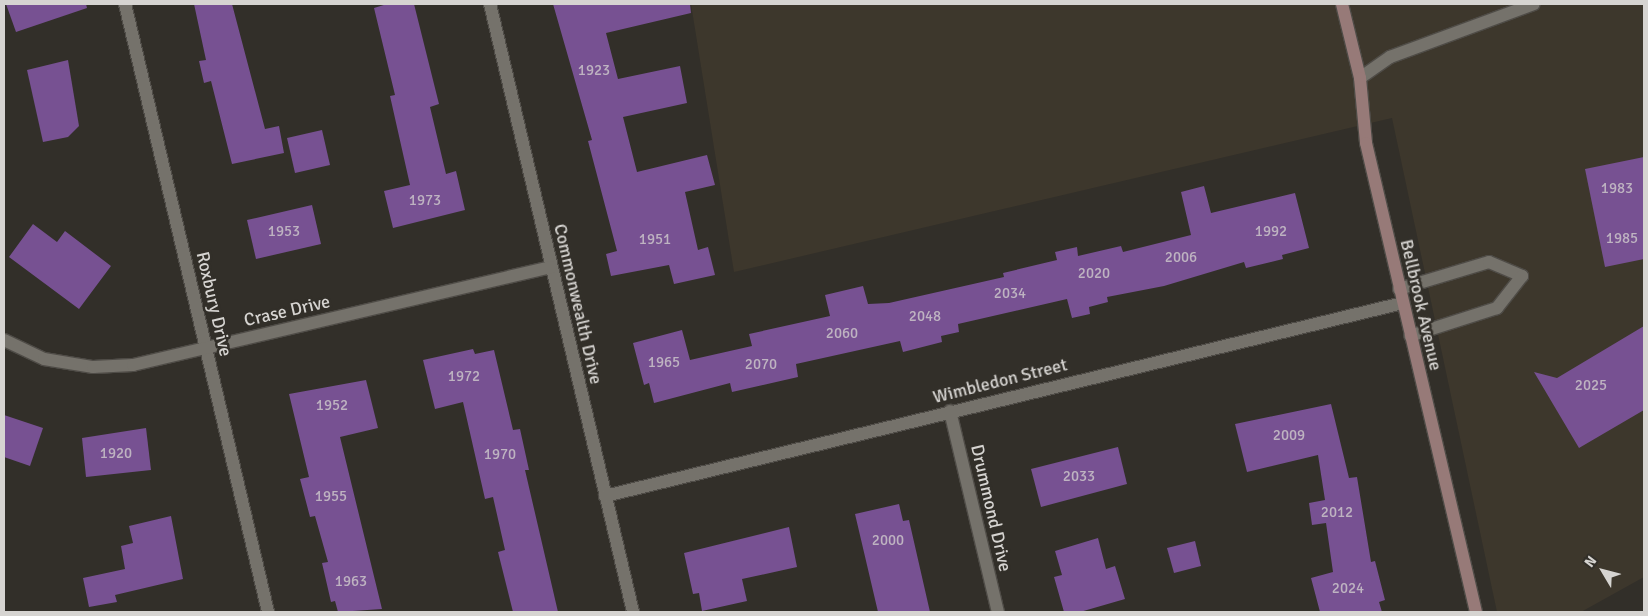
<!DOCTYPE html>
<style>
body{margin:0}
#map{position:relative;width:1648px;height:616px;overflow:hidden;background:#322f29;font-family:Signika,sans-serif}
div>[style]{position:absolute}
[style*='--x']{left:calc(var(--x)*1px);top:calc(var(--y)*1px);width:calc(var(--w)*1px);rotate:calc(var(--a)*1deg)}
.built>*{inset:0;background:#3d372c}
.building>*{inset:0;background:#775192}
.roads{filter:drop-shadow(1px 0 #4f4c47) drop-shadow(-1px 0 #4f4c47) drop-shadow(0 1px #4f4c47) drop-shadow(0 -1px #4f4c47)}
.lane>*{height:12px;margin:-6px;padding:0 6px;transform-origin:6px;border-radius:6px;background:#75726b}
.street>*{height:12px;margin:-6px;padding:0 6px;transform-origin:6px;border-radius:6px;background:#75726b}
.secondary>*{height:12px;margin:-6px;padding:0 6px;transform-origin:6px;border-radius:6px;background:#977a78}
span{translate:-50% -50%;white-space:nowrap;text-align:center;line-height:1.15;-webkit-text-stroke:5px #322f29;paint-order:stroke}
.number-label{font-size:15px;color:#beb3c1}
.number-label span{-webkit-text-stroke-width:0}
.street-label{font-size:18px;color:#d6d4d1}
.frame{position:absolute;inset:0;border:5px solid #d6d4d1;pointer-events:none}
.north{position:absolute;left:1578px;top:546px;width:50px;height:50px;-webkit-text-stroke:4px #322f29;paint-order:stroke;rotate:307deg;font-size:14px;font-weight:700;line-height:20px;text-align:center;color:#d6d4d1}
.north::after{content:'';display:block;margin:auto;width:18px;height:22px;background:#d6d4d1;clip-path:polygon(50% 0,100% 100%,50% 72%,0 100%)}
</style>
<div id="map">
<div class="built">
<i style="clip-path:polygon(691px 4px,1644px 4px,1644px 577px,1581px 612px,1497px 612px,1392px 118px,734px 272px)"></i>
</div>
<div class="building">
<i style="clip-path:polygon(6px 4px,86px 4px,87px 8px,16px 32px)"></i>
<i style="clip-path:polygon(194px 4px,232px 4px,265px 129px,279px 126px,284px 153px,232px 164px,211px 81px,204px 83px,199px 61px,206px 60px)"></i>
<i style="clip-path:polygon(387px 4px,414px 4px,439px 104px,430px 107px,446px 174px,456px 171px,465px 210px,393px 228px,384px 191px,410px 185px,390px 96px,395px 95px,374px 8px)"></i>
<i style="clip-path:polygon(553px 4px,690px 4px,691px 13px,606px 33px,618px 79px,680px 66px,687px 103px,623px 117px,637px 172px,707px 155px,715px 185px,685px 192px,698px 250px,708px 247px,715px 275px,674px 284px,669px 265px,611px 276px,606px 254px,617px 251px,588px 141px,592px 140px)"></i>
<i style="clip-path:polygon(68px 60px,79px 126px,68px 137px,43px 142px,27px 70px)"></i>
<i style="clip-path:polygon(322px 130px,330px 165px,295px 173px,287px 138px)"></i>
<i style="clip-path:polygon(1644px 157px,1644px 259px,1605px 267px,1585px 169px)"></i>
<i style="clip-path:polygon(1204px 186px,1211px 213px,1295px 193px,1309px 248px,1282px 255px,1283px 259px,1246px 268px,1244px 262px,1164px 286px,1107px 297px,1108px 302px,1089px 307px,1090px 314px,1072px 318px,1067px 299px,958px 324px,959px 332px,941px 336px,942px 342px,903px 352px,900px 341px,796px 364px,798px 377px,732px 392px,730px 383px,654px 403px,649px 383px,644px 385px,633px 343px,682px 330px,690px 360px,752px 346px,749px 334px,830px 316px,825px 295px,863px 286px,868px 304px,889px 303px,1004px 277px,1003px 273px,1057px 260px,1055px 252px,1077px 247px,1078px 256px,1121px 246px,1123px 252px,1191px 235px,1181px 192px)"></i>
<i style="clip-path:polygon(312px 205px,321px 244px,256px 259px,247px 220px)"></i>
<i style="clip-path:polygon(33px 224px,57px 242px,65px 231px,111px 266px,79px 309px,9px 257px)"></i>
<i style="clip-path:polygon(1644px 326px,1644px 410px,1579px 448px,1534px 372px,1557px 378px)"></i>
<i style="clip-path:polygon(473px 349px,475px 354px,494px 350px,513px 430px,520px 429px,529px 470px,525px 470px,558px 612px,513px 612px,498px 552px,505px 550px,493px 497px,485px 499px,463px 402px,435px 409px,423px 360px)"></i>
<i style="clip-path:polygon(366px 380px,378px 428px,340px 437px,382px 609px,338px 612px,335px 601px,331px 602px,322px 563px,328px 562px,315px 516px,310px 517px,300px 479px,309px 477px,289px 394px)"></i>
<i style="clip-path:polygon(1331px 404px,1349px 478px,1357px 477px,1371px 562px,1375px 561px,1385px 600px,1379px 602px,1382px 612px,1320px 612px,1311px 578px,1333px 572px,1326px 523px,1312px 525px,1309px 503px,1325px 500px,1318px 455px,1247px 472px,1235px 424px)"></i>
<i style="clip-path:polygon(4px 415px,43px 428px,30px 466px,4px 457px)"></i>
<i style="clip-path:polygon(146px 428px,151px 470px,86px 477px,82px 438px)"></i>
<i style="clip-path:polygon(1118px 447px,1127px 484px,1041px 507px,1031px 469px)"></i>
<i style="clip-path:polygon(899px 504px,903px 521px,909px 520px,930px 612px,878px 612px,855px 514px)"></i>
<i style="clip-path:polygon(171px 516px,183px 579px,115px 595px,117px 602px,89px 607px,83px 578px,125px 569px,121px 546px,133px 543px,129px 526px)"></i>
<i style="clip-path:polygon(789px 527px,797px 567px,742px 579px,747px 601px,702px 611px,699px 593px,693px 594px,684px 553px)"></i>
<i style="clip-path:polygon(1098px 538px,1106px 569px,1115px 566px,1125px 599px,1080px 612px,1064px 612px,1054px 577px,1062px 575px,1055px 551px)"></i>
<i style="clip-path:polygon(1195px 541px,1201px 566px,1174px 573px,1167px 548px)"></i>
</div>
<div class="roads">
<div class="lane">
<i style="--x:1360;--y:78;--w:37;--a:-35"></i>
<i style="--x:1390;--y:57;--w:153;--a:-20.2"></i>
<i style="--x:1399;--y:289;--w:94;--a:-16.7"></i>
<i style="--x:1489;--y:262;--w:36;--a:23"></i>
<i style="--x:1522;--y:276;--w:41;--a:128"></i>
<i style="--x:1497;--y:308;--w:91;--a:162.2"></i>
</div>
<div class="street">
<i style="--x:125;--y:4;--w:625;--a:76.76"></i>
<i style="--x:490;--y:4;--w:625;--a:76.76"></i>
<i style="--x:4;--y:340;--w:44;--a:25.4"></i>
<i style="--x:44;--y:359;--w:50;--a:9.3"></i>
<i style="--x:93;--y:367;--w:40;--a:-2.9"></i>
<i style="--x:133;--y:365;--w:429;--a:-13.2"></i>
<i style="--x:950;--y:411;--w:207;--a:76.6"></i>
<i style="--x:605;--y:496;--w:821;--a:-13.6"></i>
</div>
<div class="secondary">
<i style="--x:1342;--y:4;--w:76;--a:76.3"></i>
<i style="--x:1360;--y:78;--w:65;--a:84.7"></i>
<i style="--x:1366;--y:143;--w:482;--a:76.8"></i>
</div>
</div>
<div class="number-label">
<span style="left:594px;top:71px">1923</span>
<span style="left:1617px;top:189px">1983</span>
<span style="left:425px;top:201px">1973</span>
<span style="left:284px;top:232px">1953</span>
<span style="left:1271px;top:232px">1992</span>
<span style="left:1622px;top:239px">1985</span>
<span style="left:655px;top:240px">1951</span>
<span style="left:1181px;top:258px">2006</span>
<span style="left:1094px;top:274px">2020</span>
<span style="left:1010px;top:294px">2034</span>
<span style="left:925px;top:317px">2048</span>
<span style="left:842px;top:334px">2060</span>
<span style="left:664px;top:363px">1965</span>
<span style="left:761px;top:365px">2070</span>
<span style="left:464px;top:377px">1972</span>
<span style="left:1591px;top:386px">2025</span>
<span style="left:332px;top:406px">1952</span>
<span style="left:1289px;top:436px">2009</span>
<span style="left:116px;top:454px">1920</span>
<span style="left:500px;top:455px">1970</span>
<span style="left:1079px;top:477px">2033</span>
<span style="left:331px;top:497px">1955</span>
<span style="left:1337px;top:513px">2012</span>
<span style="left:888px;top:541px">2000</span>
<span style="left:351px;top:582px">1963</span>
<span style="left:1348px;top:589px">2024</span>
</div>
<div class="street-label">
<span style="left:214px;top:304px;rotate:77deg">Roxbury Drive</span>
<span style="left:578px;top:304px;rotate:77deg">Commonwealth Drive</span>
<span style="left:1421px;top:305px;rotate:77deg">Bellbrook Avenue</span>
<span style="left:287px;top:311px;rotate:-13deg">Crase Drive</span>
<span style="left:1000px;top:381px;rotate:-14deg">Wimbledon Street</span>
<span style="left:991px;top:508px;rotate:77deg">Drummond Drive</span>
</div>
<div class="frame"></div>
<div class="north">N</div>
</div>
